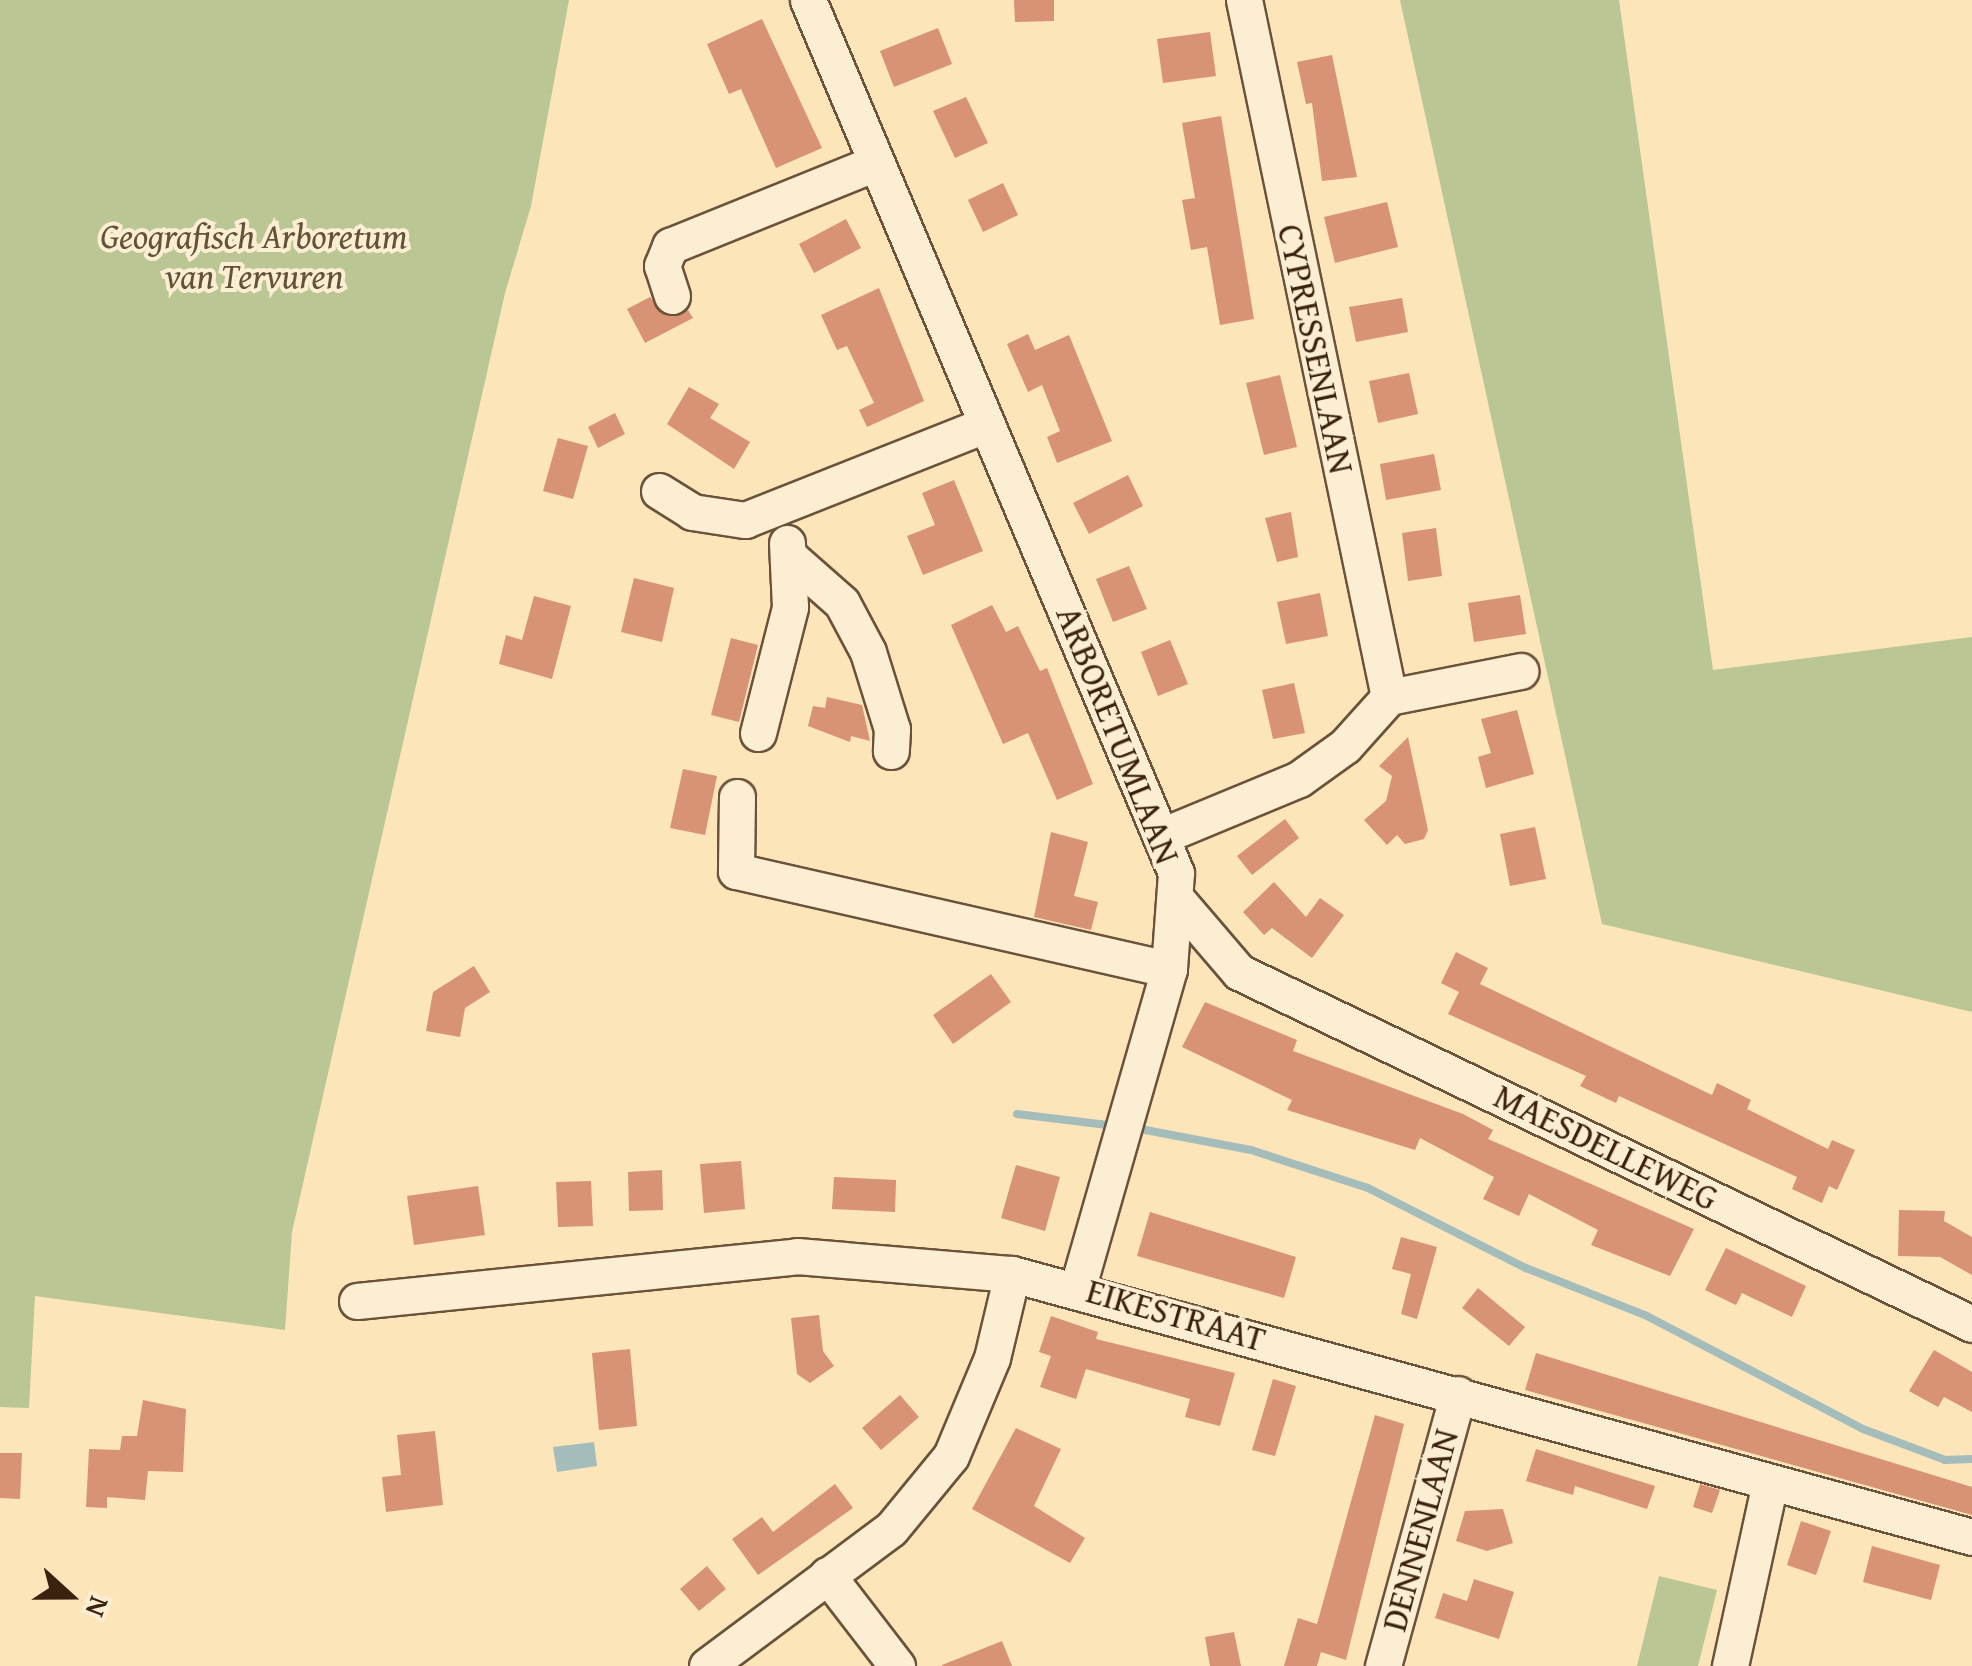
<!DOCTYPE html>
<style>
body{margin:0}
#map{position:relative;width:1972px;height:1666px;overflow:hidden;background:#fbe5b9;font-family:"Gentium Book Plus",serif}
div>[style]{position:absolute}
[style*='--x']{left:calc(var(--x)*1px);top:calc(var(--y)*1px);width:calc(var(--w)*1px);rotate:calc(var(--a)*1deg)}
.green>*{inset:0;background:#bac693}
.water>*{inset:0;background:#a4bcba}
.stream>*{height:8px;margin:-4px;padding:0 4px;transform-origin:4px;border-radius:4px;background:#a4bcba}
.building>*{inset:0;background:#d79373}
.roads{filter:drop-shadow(2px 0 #6b523a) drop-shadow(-2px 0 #6b523a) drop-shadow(0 2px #6b523a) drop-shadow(0 -2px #6b523a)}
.minor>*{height:35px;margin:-17.5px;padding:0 17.5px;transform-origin:17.5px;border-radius:17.5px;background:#fceed2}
span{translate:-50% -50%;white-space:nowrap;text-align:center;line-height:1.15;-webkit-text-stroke:8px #fceed2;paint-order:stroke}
.park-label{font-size:35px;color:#615337;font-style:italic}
.street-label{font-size:35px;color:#3b210f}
.north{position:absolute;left:20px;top:1546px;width:100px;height:100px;-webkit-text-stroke:8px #fceed2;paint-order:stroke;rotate:111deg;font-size:28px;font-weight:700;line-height:40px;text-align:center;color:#3b210f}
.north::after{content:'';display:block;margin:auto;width:35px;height:45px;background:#3b210f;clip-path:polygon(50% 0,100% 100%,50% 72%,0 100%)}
</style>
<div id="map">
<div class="green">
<i style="clip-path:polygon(0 0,569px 0,531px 206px,505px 293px,292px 1232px,285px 1330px,35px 1296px,29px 1408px,0 1407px)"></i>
<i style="clip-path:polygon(1400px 0,1619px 0,1713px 670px,1972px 637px,1972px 1012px,1602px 924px)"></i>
<i style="clip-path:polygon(1659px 1576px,1717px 1590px,1698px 1666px,1637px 1666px)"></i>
</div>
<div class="water">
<i style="clip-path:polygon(594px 1442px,597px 1466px,557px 1472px,553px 1447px)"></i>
</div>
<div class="stream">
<i style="--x:1017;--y:1114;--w:91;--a:7"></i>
<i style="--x:1140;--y:1129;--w:113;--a:10.7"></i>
<i style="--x:1251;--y:1150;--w:123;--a:18"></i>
<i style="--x:1368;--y:1188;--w:177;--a:26.9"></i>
<i style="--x:1526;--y:1268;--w:128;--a:21.6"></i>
<i style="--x:1645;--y:1315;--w:246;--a:27.6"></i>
<i style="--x:1863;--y:1429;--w:88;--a:20.7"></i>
<i style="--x:1945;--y:1460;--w:27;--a:-2"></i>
</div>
<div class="building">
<i style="clip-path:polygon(1014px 0,1054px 0,1054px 21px,1015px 22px)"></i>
<i style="clip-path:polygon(762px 19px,822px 148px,776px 168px,741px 89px,729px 94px,707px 44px)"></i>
<i style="clip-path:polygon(938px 28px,952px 64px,894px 87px,880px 51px)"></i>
<i style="clip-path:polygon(1210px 32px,1216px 76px,1163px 83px,1157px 39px)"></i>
<i style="clip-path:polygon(1332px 55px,1357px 177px,1322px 181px,1312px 103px,1306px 104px,1297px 62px)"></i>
<i style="clip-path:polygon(966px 97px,988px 143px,955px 158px,933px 111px)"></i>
<i style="clip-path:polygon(1221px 116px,1254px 319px,1220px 325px,1207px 247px,1191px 250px,1182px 200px,1195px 198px,1182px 123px)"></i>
<i style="clip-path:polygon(1003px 183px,1018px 215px,983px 232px,968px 200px)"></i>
<i style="clip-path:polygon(1387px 202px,1398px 247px,1335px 263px,1324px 217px)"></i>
<i style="clip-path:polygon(846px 219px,861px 248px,814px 273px,799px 244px)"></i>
<i style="clip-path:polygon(879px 288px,924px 401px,867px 427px,859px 410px,874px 403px,847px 346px,837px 350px,821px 315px)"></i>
<i style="clip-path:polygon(650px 297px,667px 316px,688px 310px,693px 318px,645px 343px,627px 309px)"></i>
<i style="clip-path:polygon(1402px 298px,1408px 332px,1356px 342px,1349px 307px)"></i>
<i style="clip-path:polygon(1028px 334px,1035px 350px,1069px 335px,1112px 441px,1057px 463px,1047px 437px,1060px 431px,1042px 385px,1028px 392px,1007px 344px)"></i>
<i style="clip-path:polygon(1409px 373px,1418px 414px,1378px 423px,1369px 381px)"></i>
<i style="clip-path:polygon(1280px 375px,1297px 447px,1264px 455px,1246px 383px)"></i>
<i style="clip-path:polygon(689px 387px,719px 404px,710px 418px,750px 442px,734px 469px,667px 424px)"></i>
<i style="clip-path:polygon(615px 413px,625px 434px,598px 448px,588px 427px)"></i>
<i style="clip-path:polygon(558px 438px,588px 446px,573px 499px,543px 491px)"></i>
<i style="clip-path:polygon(1434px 454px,1441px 490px,1386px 500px,1380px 464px)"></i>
<i style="clip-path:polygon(1128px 475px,1143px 506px,1089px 534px,1073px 503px)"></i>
<i style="clip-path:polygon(954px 480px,983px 551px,923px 575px,907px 536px,935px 525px,922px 493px)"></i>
<i style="clip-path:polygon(1291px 512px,1298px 557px,1277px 562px,1265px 518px)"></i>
<i style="clip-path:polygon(1436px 528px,1442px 576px,1408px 581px,1402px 533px)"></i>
<i style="clip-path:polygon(1129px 566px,1147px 609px,1113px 622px,1096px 579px)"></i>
<i style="clip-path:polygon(634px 578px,674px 588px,662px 642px,621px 632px)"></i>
<i style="clip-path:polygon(1320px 593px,1328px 636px,1286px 644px,1277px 602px)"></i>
<i style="clip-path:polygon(1520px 595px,1526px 634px,1474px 642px,1468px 603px)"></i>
<i style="clip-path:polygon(534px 596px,571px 606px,552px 679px,499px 664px,506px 635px,522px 640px)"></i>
<i style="clip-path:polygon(992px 605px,1006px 632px,1018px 626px,1040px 671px,1047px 668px,1093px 784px,1057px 800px,1028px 733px,1003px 744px,951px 625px)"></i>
<i style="clip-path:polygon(731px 638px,758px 645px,739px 722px,711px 715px)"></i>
<i style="clip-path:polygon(1170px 640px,1188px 684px,1158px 696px,1141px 652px)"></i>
<i style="clip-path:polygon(1294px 683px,1305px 733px,1273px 739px,1262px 690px)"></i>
<i style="clip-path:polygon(827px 697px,862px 705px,870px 741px,851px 736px,850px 742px,808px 726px,813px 706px,825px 708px)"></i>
<i style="clip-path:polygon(1517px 710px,1534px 774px,1486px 788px,1478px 757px,1491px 753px,1481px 719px)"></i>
<i style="clip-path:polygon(1408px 737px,1428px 830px,1424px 839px,1405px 844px,1397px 835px,1387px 845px,1364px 820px,1386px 801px,1392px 776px,1379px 766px)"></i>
<i style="clip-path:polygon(683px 769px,717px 776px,705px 835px,670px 828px)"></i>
<i style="clip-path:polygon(1285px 819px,1299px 838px,1252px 875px,1237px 856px)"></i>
<i style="clip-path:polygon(1535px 827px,1546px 879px,1510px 886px,1500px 834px)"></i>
<i style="clip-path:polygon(1051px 832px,1088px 842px,1074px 896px,1098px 902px,1091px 930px,1034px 917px)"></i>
<i style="clip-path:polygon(1274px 882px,1306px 917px,1320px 898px,1344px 915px,1312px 958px,1272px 928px,1264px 935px,1243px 912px)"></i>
<i style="clip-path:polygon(1456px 952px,1488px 968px,1480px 984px,1712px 1095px,1717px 1083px,1751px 1100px,1747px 1109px,1828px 1149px,1832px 1140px,1855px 1150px,1837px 1190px,1829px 1186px,1822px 1203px,1792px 1189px,1797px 1177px,1619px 1096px,1616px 1103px,1580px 1086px,1586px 1076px,1448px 1014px,1459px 992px,1441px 983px)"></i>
<i style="clip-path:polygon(474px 966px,490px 992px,465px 1008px,460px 1037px,426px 1031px,433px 992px)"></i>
<i style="clip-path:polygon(991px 974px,1011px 1002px,953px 1044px,933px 1015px)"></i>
<i style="clip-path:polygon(1205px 1002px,1297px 1040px,1293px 1051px,1463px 1114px,1493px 1130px,1488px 1139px,1694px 1229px,1670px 1276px,1591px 1245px,1598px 1230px,1529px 1194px,1519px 1216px,1483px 1199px,1494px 1177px,1420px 1138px,1415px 1150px,1287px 1110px,1292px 1100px,1182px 1047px)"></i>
<i style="clip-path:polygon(741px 1161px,745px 1209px,704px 1213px,700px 1164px)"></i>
<i style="clip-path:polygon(1016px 1165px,1060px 1177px,1045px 1231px,1001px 1218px)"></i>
<i style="clip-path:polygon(662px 1170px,663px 1210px,629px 1211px,628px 1172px)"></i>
<i style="clip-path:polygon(834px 1177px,896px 1180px,895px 1212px,832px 1209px)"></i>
<i style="clip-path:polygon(591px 1181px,593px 1226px,558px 1227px,556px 1182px)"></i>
<i style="clip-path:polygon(478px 1186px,485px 1235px,414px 1245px,407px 1196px)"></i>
<i style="clip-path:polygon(1899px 1210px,1945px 1211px,1944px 1221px,1972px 1237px,1972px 1275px,1940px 1257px,1898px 1256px)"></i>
<i style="clip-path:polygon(1150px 1212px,1296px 1257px,1284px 1298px,1137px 1256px)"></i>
<i style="clip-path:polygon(1401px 1237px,1437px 1247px,1417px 1319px,1401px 1314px,1411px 1274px,1392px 1269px)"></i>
<i style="clip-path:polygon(1726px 1248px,1806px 1286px,1792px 1317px,1742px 1293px,1736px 1305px,1705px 1290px)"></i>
<i style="clip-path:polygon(1478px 1288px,1525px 1327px,1509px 1346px,1462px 1308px)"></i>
<i style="clip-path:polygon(819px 1315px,823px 1351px,834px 1366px,810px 1383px,797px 1374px,791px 1318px)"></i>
<i style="clip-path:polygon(1051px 1316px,1098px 1332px,1096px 1339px,1235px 1373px,1220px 1426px,1185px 1417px,1190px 1399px,1086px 1369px,1076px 1399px,1040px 1387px,1051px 1356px,1039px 1352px)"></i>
<i style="clip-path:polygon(630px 1349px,637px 1426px,599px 1430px,592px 1353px)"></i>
<i style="clip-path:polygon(1934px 1350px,1972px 1372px,1972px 1412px,1944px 1397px,1938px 1407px,1909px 1391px)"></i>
<i style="clip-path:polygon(1536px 1353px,1972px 1487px,1972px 1515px,1525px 1390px)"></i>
<i style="clip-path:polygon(1273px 1379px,1296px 1386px,1275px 1456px,1252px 1450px)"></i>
<i style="clip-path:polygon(900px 1395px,919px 1417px,881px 1450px,862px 1428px)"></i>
<i style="clip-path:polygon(143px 1400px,186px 1409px,183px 1472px,148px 1471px,145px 1500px,107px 1497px,107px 1508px,86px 1507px,89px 1449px,120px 1450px,122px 1436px,137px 1436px)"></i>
<i style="clip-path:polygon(1375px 1415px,1404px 1424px,1346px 1660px,1321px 1652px,1317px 1666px,1284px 1666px,1298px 1618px,1317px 1624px)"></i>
<i style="clip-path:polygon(1016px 1428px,1061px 1449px,1034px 1506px,1085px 1538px,1070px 1563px,972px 1509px)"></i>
<i style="clip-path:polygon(435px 1431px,443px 1505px,386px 1512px,382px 1477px,401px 1475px,397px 1435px)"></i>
<i style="clip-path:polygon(1536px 1449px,1655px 1486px,1647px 1509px,1575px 1486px,1573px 1495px,1526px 1481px)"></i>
<i style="clip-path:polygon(0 1453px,22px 1453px,20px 1499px,0 1498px)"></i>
<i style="clip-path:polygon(835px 1484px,853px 1508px,758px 1575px,732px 1539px,762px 1517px,773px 1532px)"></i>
<i style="clip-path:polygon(1700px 1484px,1720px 1490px,1712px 1513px,1693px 1507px)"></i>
<i style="clip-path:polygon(1503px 1509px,1513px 1543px,1487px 1551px,1456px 1541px,1465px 1511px)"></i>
<i style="clip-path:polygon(1801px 1521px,1831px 1531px,1816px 1575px,1787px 1565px)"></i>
<i style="clip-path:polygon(1872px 1546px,1940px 1565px,1931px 1600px,1863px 1582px)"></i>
<i style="clip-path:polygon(707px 1566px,726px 1589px,699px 1611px,680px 1589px)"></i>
<i style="clip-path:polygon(1474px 1579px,1514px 1592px,1499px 1639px,1435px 1618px,1443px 1593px,1467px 1601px)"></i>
<i style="clip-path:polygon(1234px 1632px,1241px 1666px,1210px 1666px,1205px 1637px)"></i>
<i style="clip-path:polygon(1002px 1641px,1012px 1666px,942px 1666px,942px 1665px)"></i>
</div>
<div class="roads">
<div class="minor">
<i style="--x:808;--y:0;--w:947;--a:67.14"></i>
<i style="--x:1176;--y:873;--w:96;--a:94.2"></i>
<i style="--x:1169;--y:969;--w:331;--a:106"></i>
<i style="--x:672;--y:296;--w:32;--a:-108"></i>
<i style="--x:662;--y:266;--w:22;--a:-68"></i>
<i style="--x:670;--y:246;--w:221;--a:-22"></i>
<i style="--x:659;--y:491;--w:39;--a:32"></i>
<i style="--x:692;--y:512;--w:54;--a:8.6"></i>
<i style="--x:745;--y:520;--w:260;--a:-21.6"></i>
<i style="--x:790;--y:557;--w:69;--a:41.5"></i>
<i style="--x:842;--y:603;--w:55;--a:62"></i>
<i style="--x:868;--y:652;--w:81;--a:72.7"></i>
<i style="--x:892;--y:729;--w:22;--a:93"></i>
<i style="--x:1389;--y:697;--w:134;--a:-11.2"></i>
<i style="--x:758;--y:733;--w:130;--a:-75.7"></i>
<i style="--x:790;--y:607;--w:64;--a:-92.7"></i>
<i style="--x:737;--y:797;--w:74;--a:90.8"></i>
<i style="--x:736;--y:871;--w:444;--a:12.8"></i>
<i style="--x:1164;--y:835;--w:146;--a:-22.5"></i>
<i style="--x:1299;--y:779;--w:57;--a:-35.7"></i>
<i style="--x:1345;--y:746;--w:66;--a:-48.1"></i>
<i style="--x:1389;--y:697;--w:712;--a:-101.75"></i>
<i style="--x:1179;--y:902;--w:92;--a:49.4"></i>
<i style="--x:1239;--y:972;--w:813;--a:25.65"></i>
<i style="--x:357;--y:1301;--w:442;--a:-5.8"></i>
<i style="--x:797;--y:1256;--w:216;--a:4.8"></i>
<i style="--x:1012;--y:1274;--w:995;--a:15.32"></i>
<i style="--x:827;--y:1575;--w:115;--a:52.4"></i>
<i style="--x:707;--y:1666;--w:229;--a:-36.7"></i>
<i style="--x:891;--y:1529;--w:94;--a:-50.6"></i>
<i style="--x:951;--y:1456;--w:106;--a:-67.3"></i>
<i style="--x:992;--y:1358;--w:86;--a:-76.6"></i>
<i style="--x:1383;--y:1666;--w:282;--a:-74.6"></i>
<i style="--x:1730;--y:1666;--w:187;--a:-77.7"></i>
</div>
</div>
<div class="park-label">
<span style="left:254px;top:256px">Geografisch Arboretum<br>van Tervuren</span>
</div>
<div class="street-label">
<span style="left:1316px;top:349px;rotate:78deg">CYPRESSENLAAN</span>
<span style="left:1118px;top:735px;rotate:68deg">ARBORETUMLAAN</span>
<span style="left:1606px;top:1147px;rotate:26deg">MAESDELLEWEG</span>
<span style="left:1176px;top:1315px;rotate:16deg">EIKESTRAAT</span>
<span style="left:1420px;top:1530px;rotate:-75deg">DENNENLAAN</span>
</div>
<div class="north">N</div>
</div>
